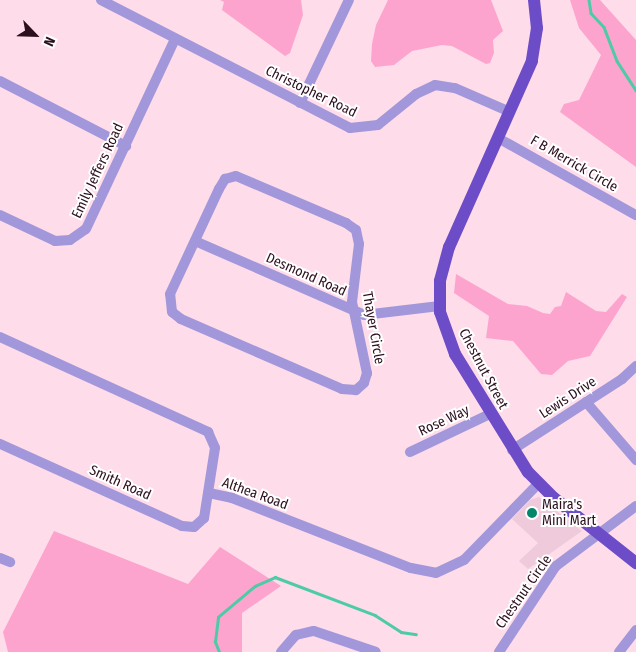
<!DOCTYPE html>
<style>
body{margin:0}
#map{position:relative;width:636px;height:652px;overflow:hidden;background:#fedcea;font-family:"Fira Sans Condensed",sans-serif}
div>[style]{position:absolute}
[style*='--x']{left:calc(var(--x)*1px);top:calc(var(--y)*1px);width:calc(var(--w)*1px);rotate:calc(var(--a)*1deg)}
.built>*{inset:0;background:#efcada}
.green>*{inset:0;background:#fda4ce}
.stream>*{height:2.5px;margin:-1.25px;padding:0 1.25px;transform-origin:1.25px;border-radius:1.25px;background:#4ecba6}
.minor>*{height:10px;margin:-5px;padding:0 5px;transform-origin:5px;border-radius:5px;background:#a197da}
.major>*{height:12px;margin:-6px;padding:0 6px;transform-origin:6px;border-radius:6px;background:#6c4dc7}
.dots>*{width:14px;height:14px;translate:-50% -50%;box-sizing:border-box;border:2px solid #fff;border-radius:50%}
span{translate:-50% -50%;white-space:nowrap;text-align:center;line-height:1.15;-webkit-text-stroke:4px #fff;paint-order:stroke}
.street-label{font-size:14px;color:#2c0f1d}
.poi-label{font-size:14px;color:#2c0f1d}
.left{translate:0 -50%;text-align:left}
.north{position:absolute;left:10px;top:10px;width:50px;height:50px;-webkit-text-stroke:4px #fff;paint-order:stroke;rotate:114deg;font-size:14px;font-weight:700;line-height:20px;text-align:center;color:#2c0f1d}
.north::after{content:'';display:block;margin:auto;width:18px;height:22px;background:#2c0f1d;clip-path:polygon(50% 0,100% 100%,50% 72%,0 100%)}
</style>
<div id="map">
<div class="built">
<i style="clip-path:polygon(539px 497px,582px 531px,528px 569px,519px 561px,538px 543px,512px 519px,530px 500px)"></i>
</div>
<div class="green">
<i style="clip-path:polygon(220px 0,301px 0,303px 15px,290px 53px,285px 56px,222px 10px,224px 2px)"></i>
<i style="clip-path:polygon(388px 0,491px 0,503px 31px,493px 40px,494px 53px,490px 63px,486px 64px,452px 46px,442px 45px,412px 51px,394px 65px,375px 67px,371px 61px,372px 44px,376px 25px)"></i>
<i style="clip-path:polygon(570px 0,600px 0,636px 40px,636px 167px,560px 112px,564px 104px,579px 100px,601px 55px,579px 28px)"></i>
<i style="clip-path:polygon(456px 274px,508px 304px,527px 306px,543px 313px,550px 314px,555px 307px,561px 306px,566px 292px,596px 311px,606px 312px,622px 294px,627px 297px,590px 356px,568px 361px,552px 375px,541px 374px,513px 341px,486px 338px,489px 316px,454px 293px)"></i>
<i style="clip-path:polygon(54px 531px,188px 584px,220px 547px,281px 586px,242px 613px,242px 652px,8px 652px,3px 632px)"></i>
</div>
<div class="stream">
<i style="--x:589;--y:0;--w:13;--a:81"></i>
<i style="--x:591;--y:13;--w:19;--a:47"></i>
<i style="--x:604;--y:27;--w:36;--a:69"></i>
<i style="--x:617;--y:61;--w:35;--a:57"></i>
<i style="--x:219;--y:652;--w:11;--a:-112"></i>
<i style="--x:215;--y:642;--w:25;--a:-83"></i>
<i style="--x:218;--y:617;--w:48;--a:-40"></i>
<i style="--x:255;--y:586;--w:22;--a:-24"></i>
<i style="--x:275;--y:577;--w:107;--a:20.8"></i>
<i style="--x:375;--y:615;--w:31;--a:33"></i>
<i style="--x:401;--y:632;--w:15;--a:8"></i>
</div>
<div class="minor">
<i style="--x:101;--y:0;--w:280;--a:27.2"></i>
<i style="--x:350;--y:128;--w:28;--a:-6"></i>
<i style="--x:378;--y:125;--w:49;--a:-39.2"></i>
<i style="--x:416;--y:94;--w:21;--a:-25"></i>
<i style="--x:435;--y:85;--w:20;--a:9"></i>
<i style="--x:455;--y:88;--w:60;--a:23.6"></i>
<i style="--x:0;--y:81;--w:142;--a:27.3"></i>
<i style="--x:300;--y:103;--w:114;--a:-64.6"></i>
<i style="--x:498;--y:138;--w:158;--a:29.2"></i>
<i style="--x:236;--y:176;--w:120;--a:23.1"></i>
<i style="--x:346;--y:223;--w:12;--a:35"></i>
<i style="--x:356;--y:230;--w:14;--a:78"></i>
<i style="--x:359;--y:244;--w:58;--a:96.9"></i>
<i style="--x:352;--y:302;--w:73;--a:78.1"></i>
<i style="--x:367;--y:373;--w:10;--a:107"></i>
<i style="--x:364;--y:383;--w:11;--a:139"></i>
<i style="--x:356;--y:390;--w:14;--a:-176"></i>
<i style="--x:342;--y:389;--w:176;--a:-156.5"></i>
<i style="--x:181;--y:319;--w:11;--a:-142"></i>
<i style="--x:172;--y:312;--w:18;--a:-96"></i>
<i style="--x:170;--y:294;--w:116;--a:-65"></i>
<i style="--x:219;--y:189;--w:12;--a:-59"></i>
<i style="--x:225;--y:179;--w:11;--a:-15"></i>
<i style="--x:0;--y:215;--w:61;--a:25.3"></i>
<i style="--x:55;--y:241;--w:15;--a:-4"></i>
<i style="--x:70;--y:240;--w:19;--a:-35"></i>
<i style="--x:86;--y:229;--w:210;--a:-64.9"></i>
<i style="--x:195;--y:241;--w:184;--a:23.6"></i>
<i style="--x:364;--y:315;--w:76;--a:-6.8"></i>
<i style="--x:0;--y:337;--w:229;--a:24.5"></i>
<i style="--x:208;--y:432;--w:17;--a:66"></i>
<i style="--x:215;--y:448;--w:71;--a:98.9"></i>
<i style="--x:204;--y:518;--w:13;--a:138"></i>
<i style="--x:194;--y:527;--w:12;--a:-175"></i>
<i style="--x:182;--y:526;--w:200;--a:-155.7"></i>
<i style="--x:586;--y:402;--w:77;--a:49.2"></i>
<i style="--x:512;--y:450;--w:131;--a:-32.8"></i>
<i style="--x:622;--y:379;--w:19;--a:-43"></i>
<i style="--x:410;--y:452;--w:89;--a:-25.4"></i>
<i style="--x:209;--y:493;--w:24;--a:12"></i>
<i style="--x:232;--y:498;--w:192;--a:21.4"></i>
<i style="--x:411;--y:568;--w:25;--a:11"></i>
<i style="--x:436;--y:573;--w:31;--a:-25"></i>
<i style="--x:464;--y:560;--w:106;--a:-45.8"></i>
<i style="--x:0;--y:558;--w:11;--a:22"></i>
<i style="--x:281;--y:652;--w:23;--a:-49"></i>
<i style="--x:296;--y:635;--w:18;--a:-13"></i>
<i style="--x:314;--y:631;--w:65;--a:18.7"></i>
<i style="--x:499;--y:652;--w:103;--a:-56.5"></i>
<i style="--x:556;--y:566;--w:100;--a:-36.9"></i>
<i style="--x:619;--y:652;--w:28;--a:-52"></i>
</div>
<div class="major">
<i style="--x:534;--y:0;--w:28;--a:84"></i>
<i style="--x:537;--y:28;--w:33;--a:99"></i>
<i style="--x:532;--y:61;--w:204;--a:114"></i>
<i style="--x:449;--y:247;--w:35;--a:105"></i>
<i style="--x:440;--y:281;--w:31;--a:90"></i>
<i style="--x:440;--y:312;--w:45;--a:70.3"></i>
<i style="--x:455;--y:354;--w:139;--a:58.3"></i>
<i style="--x:528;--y:472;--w:37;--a:45"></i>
<i style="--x:554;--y:498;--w:105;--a:38.4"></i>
</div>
<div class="dots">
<i style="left:532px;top:513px;background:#048669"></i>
</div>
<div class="street-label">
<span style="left:311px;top:92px;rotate:26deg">Christopher Road</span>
<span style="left:574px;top:164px;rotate:30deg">F B Merrick Circle</span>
<span style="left:98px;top:171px;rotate:-65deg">Emily Jeffers Road</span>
<span style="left:306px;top:275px;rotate:24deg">Desmond Road</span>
<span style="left:373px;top:328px;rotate:80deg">Thayer Circle</span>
<span style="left:483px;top:369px;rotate:62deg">Chestnut Street</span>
<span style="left:568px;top:398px;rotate:-33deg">Lewis Drive</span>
<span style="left:444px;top:421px;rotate:-25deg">Rose Way</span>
<span style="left:120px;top:483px;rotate:24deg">Smith Road</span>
<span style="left:255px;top:494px;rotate:20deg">Althea Road</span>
<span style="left:524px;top:592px;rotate:-55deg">Chestnut Circle</span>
</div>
<div class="poi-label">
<span class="left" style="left:542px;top:513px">Maira's<br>Mini Mart</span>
</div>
<div class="north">N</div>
</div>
